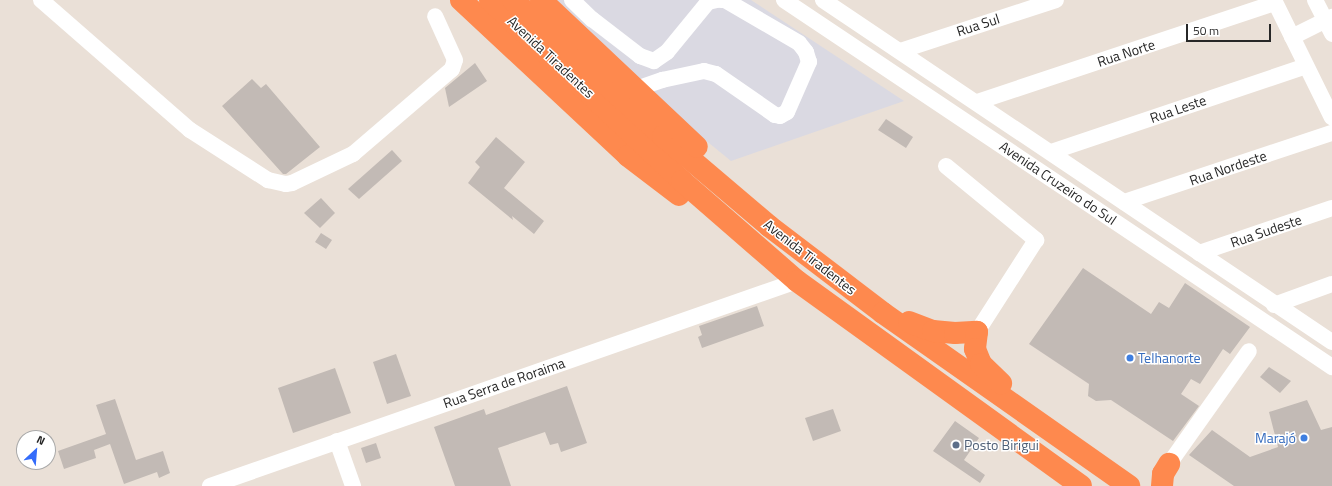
<!DOCTYPE html>
<meta charset="utf-8">
<style>
body{margin:0}
#map{position:relative;width:1332px;height:486px;overflow:hidden;background:#eae0d7;font-family:"Titillium Web",sans-serif}
div>[style]{position:absolute}
[style*='--x']{left:calc(var(--x)*1px);top:calc(var(--y)*1px);width:calc(var(--w)*1px);rotate:calc(var(--a)*1deg)}
.industrial>*{inset:0;background:#dad9e2}
.building>*{inset:0;background:#c2bab5}
.minor>*{height:16px;margin:-8px;padding:0 8px;transform-origin:8px;border-radius:8px;background:#fff}
.highway>*{height:22px;margin:-11px;padding:0 11px;transform-origin:11px;border-radius:11px;background:#fe894e}
.dots>*{width:11px;height:11px;translate:-50% -50%;box-sizing:border-box;border:2px solid #fff;border-radius:50%}
span{translate:-50% -50%;white-space:nowrap;text-align:center;line-height:1.15;-webkit-text-stroke:3px #fff;paint-order:stroke}
.street-label{font-size:14px;color:#272727}
.shop-label{font-size:14px;color:#366cbe}
.left{translate:0 -50%;text-align:left}
.right{translate:-100% -50%;text-align:right}
.service-label{font-size:14px;color:#4e5e75}
.north{position:absolute;left:16px;top:430px;width:40px;height:40px;box-sizing:border-box;background:#fff;border:1px solid #a9a9a9;border-radius:50%;rotate:26deg;font-size:11px;font-weight:700;line-height:16px;text-align:center;color:#272727}
.north::after{content:'';display:block;margin:auto;width:14px;height:18px;background:#346cfa;clip-path:polygon(50% 0,100% 100%,50% 72%,0 100%)}
.scale{position:absolute;left:1186px;top:24px;width:85px;height:18px;box-sizing:border-box;border:2px solid #272727;border-top:0;padding-left:5px;font-size:12px;line-height:14px;white-space:nowrap;color:#272727;-webkit-text-stroke:3px #fff;paint-order:stroke}
</style>
<div id="map">
<div class="industrial">
<i style="clip-path:polygon(546px 0,751px 0,904px 101px,731px 161px,627px 76px)"></i>
</div>
<div class="building">
<i style="clip-path:polygon(475px 63px,487px 81px,449px 107px,445px 88px)"></i>
<i style="clip-path:polygon(252px 79px,261px 88px,266px 84px,320px 147px,286px 174px,283px 174px,222px 106px)"></i>
<i style="clip-path:polygon(886px 119px,913px 137px,906px 148px,878px 130px)"></i>
<i style="clip-path:polygon(496px 137px,525px 162px,504px 188px,544px 221px,534px 234px,512px 216px,513px 220px,468px 183px,480px 167px,475px 162px)"></i>
<i style="clip-path:polygon(392px 150px,402px 161px,359px 199px,348px 189px)"></i>
<i style="clip-path:polygon(321px 198px,335px 213px,320px 228px,304px 213px)"></i>
<i style="clip-path:polygon(321px 233px,332px 240px,326px 249px,315px 242px)"></i>
<i style="clip-path:polygon(1083px 268px,1151px 314px,1159px 302px,1169px 308px,1185px 283px,1250px 327px,1230px 354px,1223px 349px,1200px 384px,1191px 379px,1181px 394px,1199px 406px,1173px 441px,1111px 400px,1096px 401px,1088px 396px,1089px 384px,1029px 344px)"></i>
<i style="clip-path:polygon(757px 306px,764px 326px,702px 348px,698px 337px,702px 335px,699px 326px)"></i>
<i style="clip-path:polygon(396px 354px,411px 396px,387px 404px,373px 362px)"></i>
<i style="clip-path:polygon(1269px 367px,1291px 381px,1280px 393px,1260px 377px)"></i>
<i style="clip-path:polygon(335px 368px,351px 413px,293px 433px,278px 388px)"></i>
<i style="clip-path:polygon(567px 386px,587px 443px,561px 452px,558px 443px,550px 445px,545px 432px,498px 448px,511px 486px,455px 486px,434px 427px,484px 409px,486px 415px)"></i>
<i style="clip-path:polygon(115px 399px,136px 460px,163px 451px,170px 473px,159px 478px,157px 472px,124px 484px,110px 444px,94px 450px,96px 458px,64px 469px,58px 451px,106px 434px,96px 405px)"></i>
<i style="clip-path:polygon(1307px 400px,1321px 430px,1332px 427px,1332px 486px,1234px 486px,1189px 455px,1212px 430px,1250px 457px,1278px 447px,1269px 412px)"></i>
<i style="clip-path:polygon(833px 409px,841px 431px,813px 441px,805px 418px)"></i>
<i style="clip-path:polygon(955px 421px,979px 438px,964px 460px,985px 475px,980px 483px,933px 451px)"></i>
<i style="clip-path:polygon(376px 443px,381px 458px,366px 463px,361px 448px)"></i>
</div>
<div class="minor">
<i style="--x:41;--y:0;--w:198;--a:41.1"></i>
<i style="--x:190;--y:130;--w:93;--a:32.7"></i>
<i style="--x:268;--y:180;--w:18;--a:13"></i>
<i style="--x:286;--y:184;--w:6;--a:-9"></i>
<i style="--x:292;--y:183;--w:68;--a:-25.4"></i>
<i style="--x:353;--y:154;--w:130;--a:-40.6"></i>
<i style="--x:452;--y:69;--w:9;--a:-72"></i>
<i style="--x:455;--y:60;--w:48;--a:-114.4"></i>
<i style="--x:572;--y:0;--w:28;--a:44"></i>
<i style="--x:592;--y:19;--w:61;--a:37.6"></i>
<i style="--x:640;--y:56;--w:15;--a:20"></i>
<i style="--x:654;--y:61;--w:16;--a:-35"></i>
<i style="--x:667;--y:52;--w:65;--a:-50.6"></i>
<i style="--x:708;--y:2;--w:9;--a:-13"></i>
<i style="--x:784;--y:0;--w:660;--a:33.81"></i>
<i style="--x:823;--y:0;--w:613;--a:33.9"></i>
<i style="--x:1274;--y:0;--w:131;--a:63.8"></i>
<i style="--x:1315;--y:0;--w:38;--a:63"></i>
<i style="--x:1292;--y:37;--w:45;--a:-26.6"></i>
<i style="--x:900;--y:51;--w:164;--a:-18.1"></i>
<i style="--x:636;--y:89;--w:28;--a:-19"></i>
<i style="--x:662;--y:80;--w:43;--a:-12.1"></i>
<i style="--x:704;--y:71;--w:12;--a:14"></i>
<i style="--x:716;--y:74;--w:72;--a:34.8"></i>
<i style="--x:775;--y:115;--w:5;--a:11"></i>
<i style="--x:780;--y:116;--w:8;--a:-30"></i>
<i style="--x:787;--y:112;--w:55;--a:-66.3"></i>
<i style="--x:809;--y:62;--w:10;--a:-107"></i>
<i style="--x:806;--y:52;--w:11;--a:-128"></i>
<i style="--x:799;--y:43;--w:86;--a:-149.8"></i>
<i style="--x:725;--y:0;--w:4;--a:180"></i>
<i style="--x:977;--y:102;--w:314;--a:-18.4"></i>
<i style="--x:1051;--y:152;--w:269;--a:-18.6"></i>
<i style="--x:946;--y:166;--w:117;--a:39.4"></i>
<i style="--x:1036;--y:240;--w:109;--a:122.7"></i>
<i style="--x:1124;--y:202;--w:219;--a:-18.4"></i>
<i style="--x:1199;--y:253;--w:140;--a:-18.7"></i>
<i style="--x:1274;--y:305;--w:62;--a:-19.9"></i>
<i style="--x:337;--y:441;--w:48;--a:70.4"></i>
<i style="--x:1169;--y:464;--w:138;--a:-54.7"></i>
<i style="--x:210;--y:486;--w:622;--a:-19.25"></i>
</div>
<div class="highway">
<i style="--x:461;--y:0;--w:229;--a:43"></i>
<i style="--x:628;--y:156;--w:64;--a:37.4"></i>
<i style="--x:490;--y:0;--w:264;--a:43.3"></i>
<i style="--x:682;--y:181;--w:152;--a:41"></i>
<i style="--x:797;--y:281;--w:350;--a:35.8"></i>
<i style="--x:513;--y:0;--w:202;--a:42.2"></i>
<i style="--x:663;--y:136;--w:139;--a:40.3"></i>
<i style="--x:769;--y:226;--w:143;--a:37.3"></i>
<i style="--x:883;--y:313;--w:301;--a:35.1"></i>
<i style="--x:541;--y:0;--w:214;--a:43.3"></i>
<i style="--x:909;--y:322;--w:26;--a:21"></i>
<i style="--x:933;--y:331;--w:22;--a:5"></i>
<i style="--x:955;--y:333;--w:22;--a:-3"></i>
<i style="--x:977;--y:332;--w:17;--a:97"></i>
<i style="--x:975;--y:349;--w:16;--a:68"></i>
<i style="--x:981;--y:364;--w:28;--a:44"></i>
<i style="--x:1162;--y:486;--w:12;--a:-85"></i>
<i style="--x:1163;--y:474;--w:12;--a:-59"></i>
</div>
<div class="dots">
<i style="left:1130px;top:358px;background:#3f7fe0"></i>
<i style="left:1304px;top:438px;background:#3f7fe0"></i>
<i style="left:956px;top:445px;background:#5c6f8a"></i>
</div>
<div class="street-label">
<span style="left:978px;top:25px;rotate:-18deg">Rua Sul</span>
<span style="left:1126px;top:53px;rotate:-18deg">Rua Norte</span>
<span style="left:551px;top:57px;rotate:43deg">Avenida Tiradentes</span>
<span style="left:1178px;top:109px;rotate:-19deg">Rua Leste</span>
<span style="left:1228px;top:168px;rotate:-19deg">Rua Nordeste</span>
<span style="left:1058px;top:183px;rotate:34deg">Avenida Cruzeiro do Sul</span>
<span style="left:1266px;top:231px;rotate:-19deg">Rua Sudeste</span>
<span style="left:810px;top:257px;rotate:38deg">Avenida Tiradentes</span>
<span style="left:504px;top:383px;rotate:-19deg">Rua Serra de Roraima</span>
</div>
<div class="shop-label">
<span class="left" style="left:1138px;top:358px">Telhanorte</span>
<span class="right" style="left:1296px;top:438px">Marajó</span>
</div>
<div class="service-label">
<span class="left" style="left:964px;top:445px">Posto Birigui</span>
</div>
<div class="north">N</div>
<div class="scale">50 m</div>
</div>
